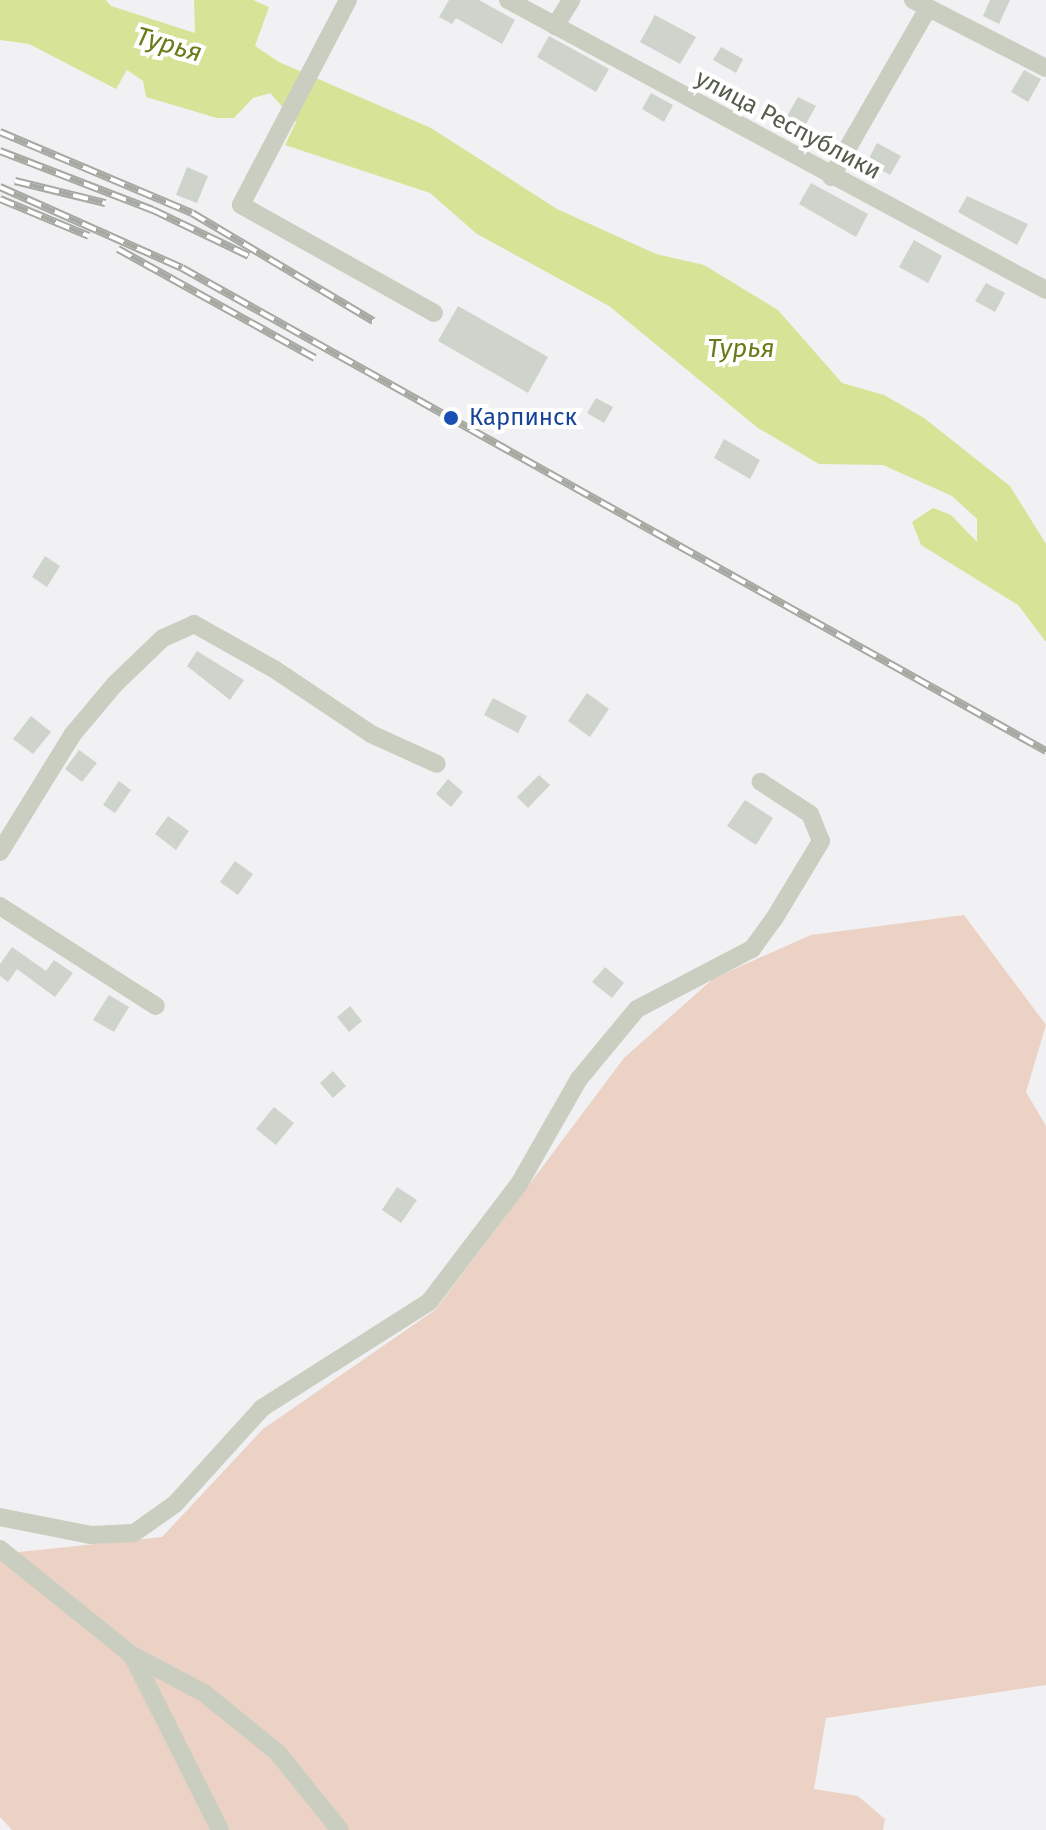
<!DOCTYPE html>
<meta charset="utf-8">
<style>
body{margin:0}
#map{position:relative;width:1046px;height:1830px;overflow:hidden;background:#f1f1f3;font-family:"Fira Sans",sans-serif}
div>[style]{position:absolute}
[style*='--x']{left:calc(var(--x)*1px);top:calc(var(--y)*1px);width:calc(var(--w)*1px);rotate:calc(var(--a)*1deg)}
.green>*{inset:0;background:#ebd2c5}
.water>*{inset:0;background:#d7e397}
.building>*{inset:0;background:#ced3cb}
.minor>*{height:18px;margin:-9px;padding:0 9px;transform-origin:9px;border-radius:9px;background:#c9cec1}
.rail>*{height:8px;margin-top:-4px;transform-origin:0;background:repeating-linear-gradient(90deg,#fff 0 15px,#a5a9a1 0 30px);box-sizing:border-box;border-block:2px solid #a5a9a1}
.dots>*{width:22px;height:22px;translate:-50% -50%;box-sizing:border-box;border:4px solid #fff;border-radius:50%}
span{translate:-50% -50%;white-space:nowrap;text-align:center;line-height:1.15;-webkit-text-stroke:8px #fff;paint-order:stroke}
.street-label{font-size:24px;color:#555c4b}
.transit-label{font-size:24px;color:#164399}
.left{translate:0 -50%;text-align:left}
.water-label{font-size:26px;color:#6b7b19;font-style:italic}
</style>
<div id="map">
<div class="green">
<i style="clip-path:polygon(964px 915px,1046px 1025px,1026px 1092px,1046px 1126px,1046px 1685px,826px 1718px,814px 1789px,858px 1796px,885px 1819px,883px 1830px,12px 1830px,0 1817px,0 1554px,162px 1537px,263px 1429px,435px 1310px,624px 1058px,714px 978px,811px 935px)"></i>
</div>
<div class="water">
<i style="clip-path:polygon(0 0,106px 0,111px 6px,195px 33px,194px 0,253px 0,269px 7px,255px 46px,279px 62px,431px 128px,557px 209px,656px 254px,704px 265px,778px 310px,842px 383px,884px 395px,924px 418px,1010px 486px,1046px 544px,1046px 642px,1018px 605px,921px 545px,912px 522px,933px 508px,951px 515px,977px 542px,977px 519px,952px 496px,883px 465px,819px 464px,758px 428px,609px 306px,477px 234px,430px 193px,285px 145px,296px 122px,270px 93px,253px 98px,234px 118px,217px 118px,146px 97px,143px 81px,127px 70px,116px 89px,29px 44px,0 40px)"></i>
</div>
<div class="building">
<i style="clip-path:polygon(449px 0,479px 0,515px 20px,502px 44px,456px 18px,452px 24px,439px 17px)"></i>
<i style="clip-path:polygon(990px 0,1010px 0,999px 24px,983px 16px)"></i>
<i style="clip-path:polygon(655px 15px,696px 37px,680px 64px,640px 42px)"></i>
<i style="clip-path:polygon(549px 36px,609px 69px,596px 92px,537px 57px)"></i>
<i style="clip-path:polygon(721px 47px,743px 59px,736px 73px,713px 60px)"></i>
<i style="clip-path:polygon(1024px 70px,1041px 79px,1028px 102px,1011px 92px)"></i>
<i style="clip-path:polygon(651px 93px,673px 105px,664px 122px,642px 109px)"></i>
<i style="clip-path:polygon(798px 97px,816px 106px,802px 131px,784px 121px)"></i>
<i style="clip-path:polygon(877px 143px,901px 156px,890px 175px,867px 162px)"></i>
<i style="clip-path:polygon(187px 167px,208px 176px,197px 203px,176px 195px)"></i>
<i style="clip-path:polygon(811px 183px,868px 214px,856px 237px,799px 204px)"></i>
<i style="clip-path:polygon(967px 196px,1028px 224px,1017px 245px,958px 212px)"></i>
<i style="clip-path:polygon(914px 240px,942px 256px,928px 283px,899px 267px)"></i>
<i style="clip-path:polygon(986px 283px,1005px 293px,995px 312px,975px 301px)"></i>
<i style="clip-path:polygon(458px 306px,548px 357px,528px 393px,438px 341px)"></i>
<i style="clip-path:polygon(596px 398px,613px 407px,604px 423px,587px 413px)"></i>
<i style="clip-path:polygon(724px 439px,760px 460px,750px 479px,714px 458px)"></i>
<i style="clip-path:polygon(45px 556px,60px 566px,47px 587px,32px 577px)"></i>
<i style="clip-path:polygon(197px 651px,244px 680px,230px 700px,187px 666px)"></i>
<i style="clip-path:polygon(587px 693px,609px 709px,590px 737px,568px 721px)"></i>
<i style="clip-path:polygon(493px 698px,527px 716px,518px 733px,484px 715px)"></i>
<i style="clip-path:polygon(31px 716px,51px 732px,33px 754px,13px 739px)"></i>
<i style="clip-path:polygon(79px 750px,97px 763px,82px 782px,65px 769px)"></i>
<i style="clip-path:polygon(539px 775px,550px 785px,528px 808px,517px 797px)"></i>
<i style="clip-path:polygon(448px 779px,463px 792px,451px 807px,436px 794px)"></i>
<i style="clip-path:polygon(119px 781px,131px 790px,115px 813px,103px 805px)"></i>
<i style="clip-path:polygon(745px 800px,773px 818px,756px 845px,727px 826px)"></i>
<i style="clip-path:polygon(168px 816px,189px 831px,176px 850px,155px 834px)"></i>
<i style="clip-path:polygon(235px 861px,253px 874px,238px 895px,220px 882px)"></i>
<i style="clip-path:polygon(12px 947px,46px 971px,54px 960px,73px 973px,55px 997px,17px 969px,8px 982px,0 976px,0 964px)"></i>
<i style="clip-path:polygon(605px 967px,624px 983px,612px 998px,592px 982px)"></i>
<i style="clip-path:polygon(109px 995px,129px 1007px,114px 1032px,93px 1020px)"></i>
<i style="clip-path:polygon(350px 1006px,362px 1021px,349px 1032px,337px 1017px)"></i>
<i style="clip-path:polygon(333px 1071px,346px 1086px,333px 1098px,320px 1083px)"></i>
<i style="clip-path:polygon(274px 1107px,294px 1123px,276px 1145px,256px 1129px)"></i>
<i style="clip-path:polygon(397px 1187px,417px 1200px,401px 1223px,382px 1210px)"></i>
</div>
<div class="minor">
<i style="--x:348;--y:0;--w:231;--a:117.6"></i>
<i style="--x:241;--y:205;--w:221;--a:29.2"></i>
<i style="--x:508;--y:0;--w:611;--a:28.33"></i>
<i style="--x:913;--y:0;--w:149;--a:27.1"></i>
<i style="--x:555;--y:26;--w:31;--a:-58"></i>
<i style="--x:831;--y:177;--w:195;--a:-60.1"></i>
<i style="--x:0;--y:852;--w:139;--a:-58.3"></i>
<i style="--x:73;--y:734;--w:65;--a:-50"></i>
<i style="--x:115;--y:684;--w:66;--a:-43.8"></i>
<i style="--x:163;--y:638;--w:34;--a:-24"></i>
<i style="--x:194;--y:624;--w:92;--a:29.4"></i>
<i style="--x:274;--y:669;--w:117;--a:33.8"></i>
<i style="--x:371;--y:734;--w:72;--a:24.4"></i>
<i style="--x:0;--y:906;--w:185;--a:32.7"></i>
<i style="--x:0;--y:1517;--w:93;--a:11.2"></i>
<i style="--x:91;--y:1535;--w:43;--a:-2.7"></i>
<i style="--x:134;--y:1533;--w:50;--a:-35.3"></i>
<i style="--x:175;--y:1504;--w:130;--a:-47.8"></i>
<i style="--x:262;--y:1408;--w:198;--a:-32.4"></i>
<i style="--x:429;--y:1302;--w:148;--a:-52.7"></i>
<i style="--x:519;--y:1184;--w:121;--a:-60.3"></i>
<i style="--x:579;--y:1079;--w:91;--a:-50.4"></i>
<i style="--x:637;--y:1009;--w:130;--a:-27.6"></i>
<i style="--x:752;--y:949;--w:37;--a:-54"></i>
<i style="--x:774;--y:919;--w:91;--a:-58.9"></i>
<i style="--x:821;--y:841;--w:29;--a:-112"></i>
<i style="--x:810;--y:814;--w:59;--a:-146.9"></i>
<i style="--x:0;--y:1549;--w:169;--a:38.8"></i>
<i style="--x:132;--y:1655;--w:196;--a:63.3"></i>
<i style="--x:132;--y:1655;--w:81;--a:27.8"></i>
<i style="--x:204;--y:1693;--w:95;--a:39"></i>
<i style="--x:278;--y:1753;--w:99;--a:51.2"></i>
</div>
<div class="rail">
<i style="--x:0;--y:132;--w:208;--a:22.9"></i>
<i style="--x:192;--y:213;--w:211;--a:30.8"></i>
<i style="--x:0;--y:151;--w:164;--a:21.1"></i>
<i style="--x:153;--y:210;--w:106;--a:25.6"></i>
<i style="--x:15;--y:181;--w:93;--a:13.7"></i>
<i style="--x:0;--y:187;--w:199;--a:24"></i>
<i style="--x:182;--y:268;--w:990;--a:29.21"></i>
<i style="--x:0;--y:199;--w:96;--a:22.6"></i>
<i style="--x:118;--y:249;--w:225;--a:29"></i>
</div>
<div class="dots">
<i style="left:451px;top:418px;background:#1a4fb4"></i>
</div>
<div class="street-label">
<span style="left:788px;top:125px;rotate:28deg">улица Республики</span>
</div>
<div class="transit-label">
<span class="left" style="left:469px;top:418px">Карпинск</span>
</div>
<div class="water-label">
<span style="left:169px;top:45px;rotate:16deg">Турья</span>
<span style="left:741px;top:349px">Турья</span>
</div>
</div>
